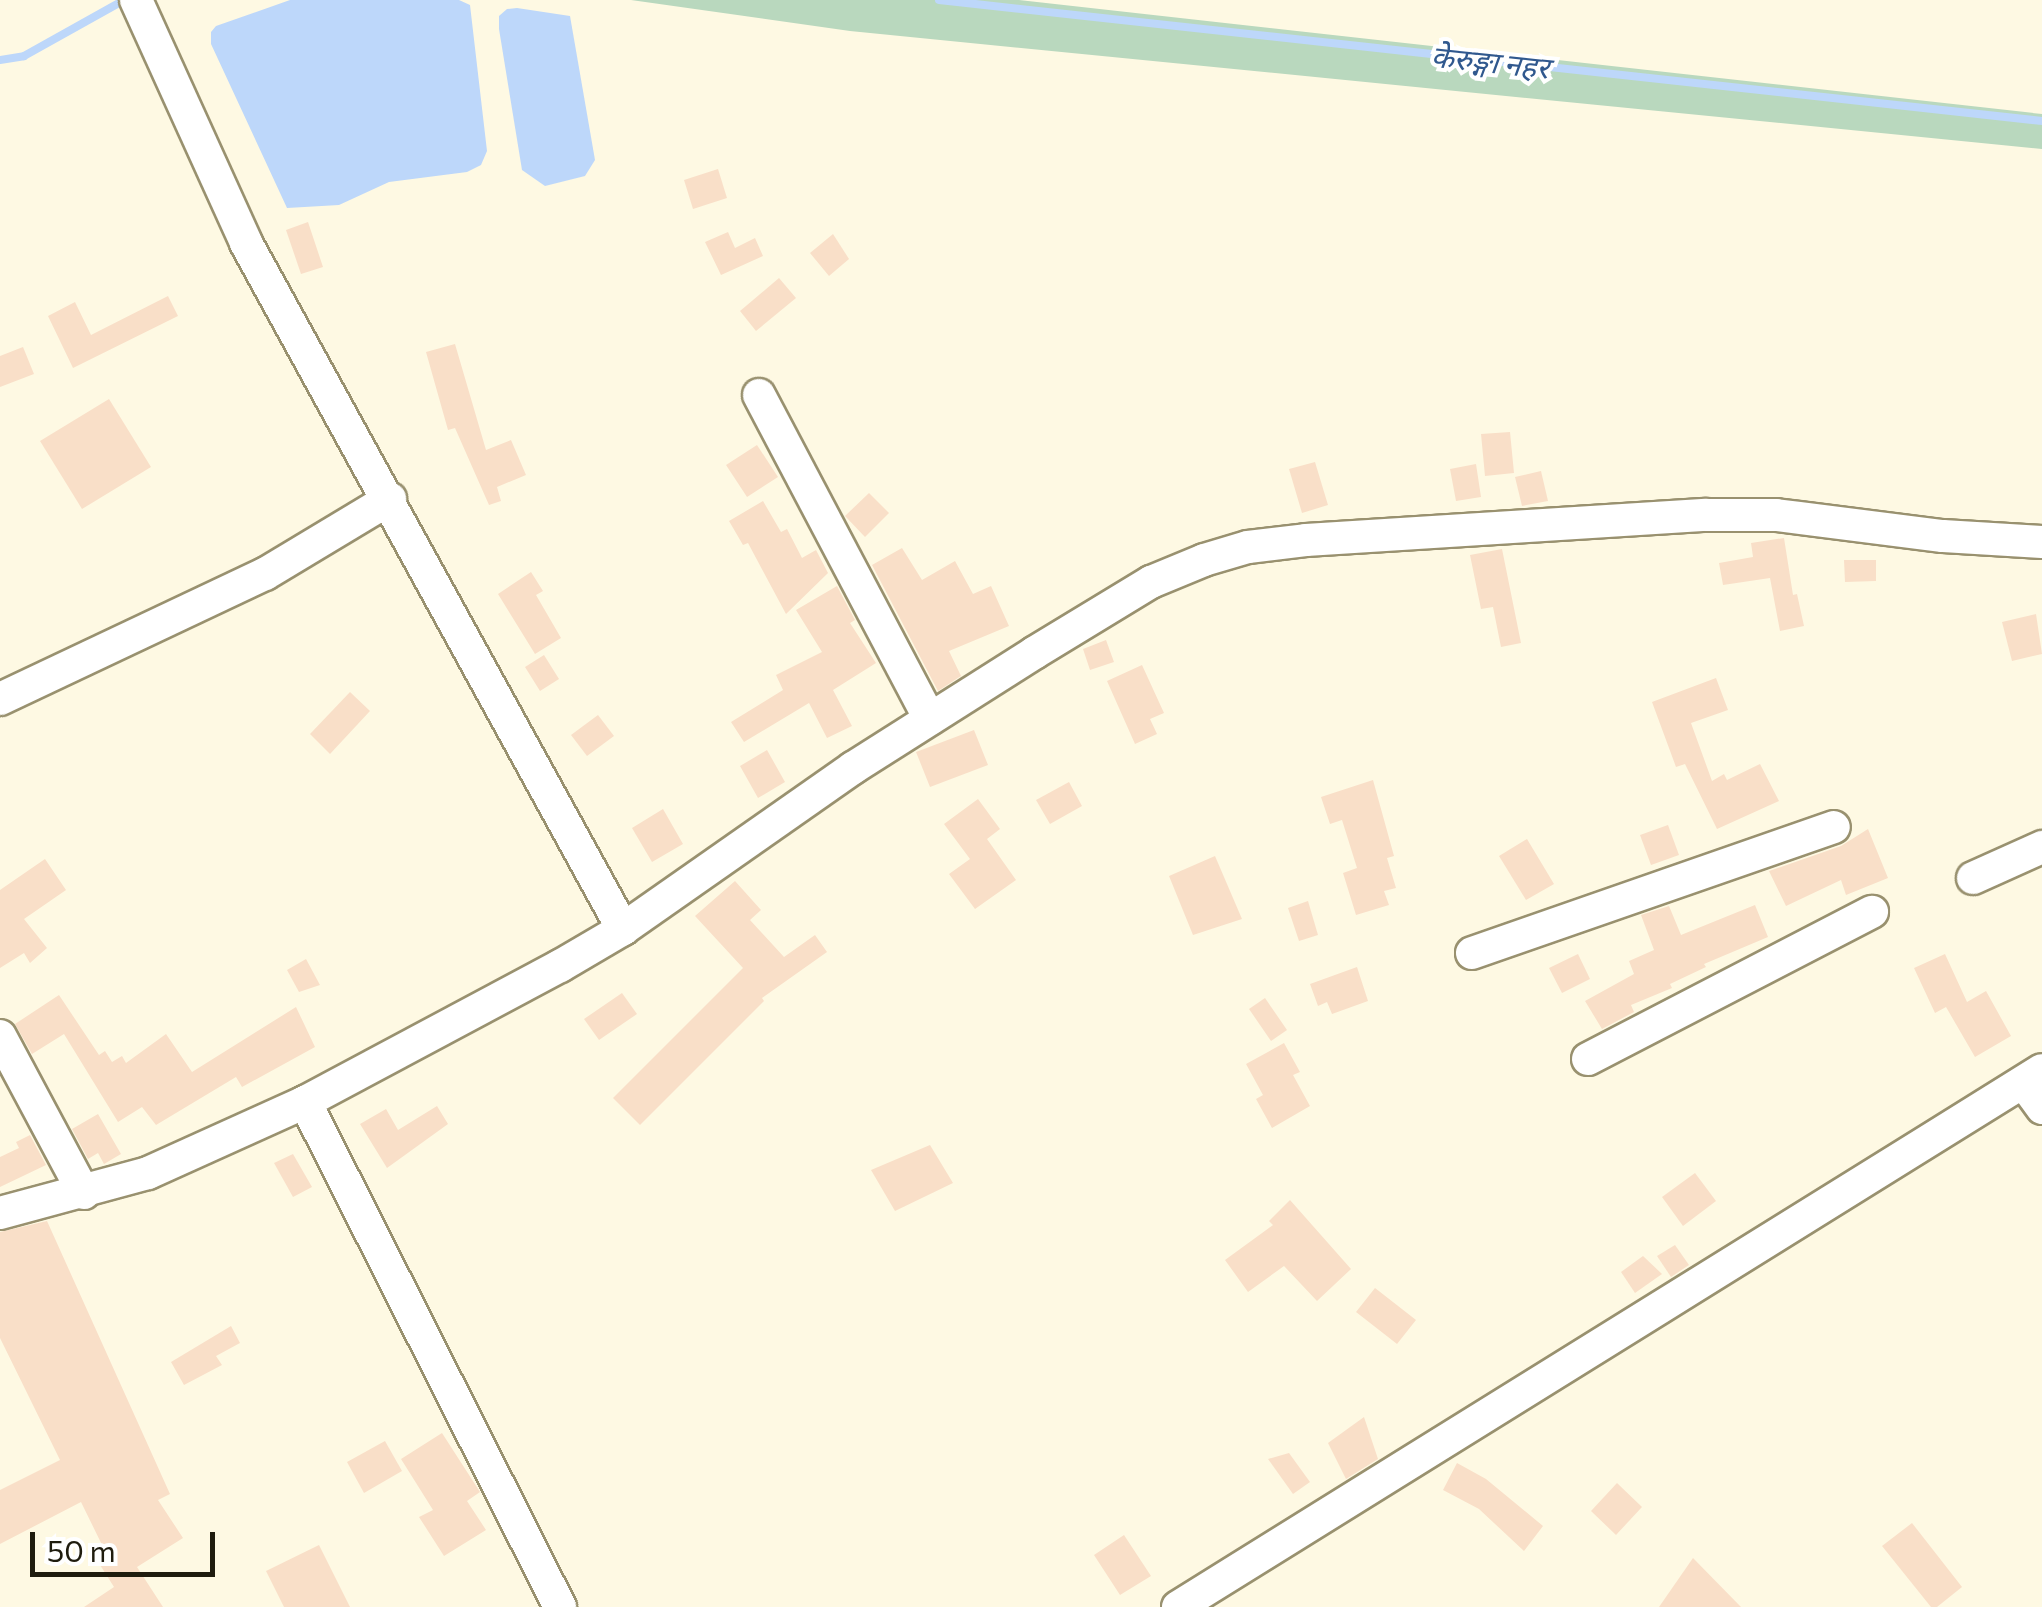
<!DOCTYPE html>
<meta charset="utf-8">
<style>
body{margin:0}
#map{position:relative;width:2042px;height:1607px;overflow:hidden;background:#fef9e3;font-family:Commissioner,"Noto Sans Devanagari",sans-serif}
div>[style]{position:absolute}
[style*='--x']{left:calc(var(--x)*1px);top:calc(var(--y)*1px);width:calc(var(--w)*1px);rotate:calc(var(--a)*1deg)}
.green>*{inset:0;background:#b9d8be}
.water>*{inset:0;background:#bdd7fa}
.stream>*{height:8px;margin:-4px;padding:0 4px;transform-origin:4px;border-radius:4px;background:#bdd7fa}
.building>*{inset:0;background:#f9dfc8}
.roads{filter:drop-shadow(2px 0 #99916f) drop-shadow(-2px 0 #99916f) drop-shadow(0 2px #99916f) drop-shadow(0 -2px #99916f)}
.minor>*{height:32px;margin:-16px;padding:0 16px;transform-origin:16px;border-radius:16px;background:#fff}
span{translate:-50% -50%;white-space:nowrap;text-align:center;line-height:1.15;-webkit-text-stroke:8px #fff;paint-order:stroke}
.water-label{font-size:30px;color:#30588e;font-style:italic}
.scale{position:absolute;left:30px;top:1532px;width:185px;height:45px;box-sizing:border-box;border:5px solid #1f1c0e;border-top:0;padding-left:12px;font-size:30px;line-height:35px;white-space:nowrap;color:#1f1c0e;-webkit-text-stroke:8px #fff;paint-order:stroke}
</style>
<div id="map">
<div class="green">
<i style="clip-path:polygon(631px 0,1019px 0,2042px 114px,2042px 149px,850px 31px)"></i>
</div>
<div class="water">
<i style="clip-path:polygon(290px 0,459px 0,470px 5px,487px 151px,481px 165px,467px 172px,389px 182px,339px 205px,287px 208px,211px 44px,211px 32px,216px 26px)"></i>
<i style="clip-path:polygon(517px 8px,570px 16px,595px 160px,585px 176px,545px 186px,522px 170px,499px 29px,499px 16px,507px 9px)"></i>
</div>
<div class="stream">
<i style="--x:939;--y:0;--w:1110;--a:6.26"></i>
<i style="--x:0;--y:60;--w:24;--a:-9"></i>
<i style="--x:24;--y:56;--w:115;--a:-29.2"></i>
</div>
<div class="building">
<i style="clip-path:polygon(718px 169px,727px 198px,693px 209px,684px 180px)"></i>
<i style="clip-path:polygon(308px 222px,323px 267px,301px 274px,286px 230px)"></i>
<i style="clip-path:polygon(728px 232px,735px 248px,755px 238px,763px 256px,721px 275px,705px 242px)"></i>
<i style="clip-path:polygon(833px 234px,849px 259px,829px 276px,810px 253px)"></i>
<i style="clip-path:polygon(779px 278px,796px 298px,756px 331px,740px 311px)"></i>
<i style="clip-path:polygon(168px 296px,178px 316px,73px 368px,48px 316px,75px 302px,91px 335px)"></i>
<i style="clip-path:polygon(455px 344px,486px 450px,511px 440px,526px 475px,497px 487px,501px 501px,489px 505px,455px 428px,448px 430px,426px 352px)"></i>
<i style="clip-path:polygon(23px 347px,34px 374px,0 387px,0 356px)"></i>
<i style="clip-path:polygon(109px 399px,151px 467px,82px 509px,40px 441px)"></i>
<i style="clip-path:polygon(1510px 432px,1514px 473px,1485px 476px,1481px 434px)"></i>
<i style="clip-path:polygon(757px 445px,778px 477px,747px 497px,726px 465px)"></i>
<i style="clip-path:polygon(1315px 462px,1328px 505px,1302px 513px,1289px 469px)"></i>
<i style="clip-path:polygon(1476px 464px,1481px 497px,1456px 501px,1450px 469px)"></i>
<i style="clip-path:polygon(1541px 471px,1548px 501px,1522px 506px,1515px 477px)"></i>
<i style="clip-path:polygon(869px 493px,889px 513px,865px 537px,845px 516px)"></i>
<i style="clip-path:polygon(763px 501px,781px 532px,787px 529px,802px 558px,816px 550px,828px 573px,786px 614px,748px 543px,743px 545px,729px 521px)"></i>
<i style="clip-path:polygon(1784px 538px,1793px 595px,1797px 594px,1804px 626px,1780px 631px,1770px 578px,1723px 585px,1719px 563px,1753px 557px,1751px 543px)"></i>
<i style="clip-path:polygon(902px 548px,922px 580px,955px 561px,973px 594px,991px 586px,1009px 626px,949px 651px,961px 676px,938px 691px,872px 565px)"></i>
<i style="clip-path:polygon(1502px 549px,1521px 643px,1501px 647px,1493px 607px,1481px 609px,1470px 555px)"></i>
<i style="clip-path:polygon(1844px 560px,1876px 560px,1876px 581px,1845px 582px)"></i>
<i style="clip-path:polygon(531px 572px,543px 591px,536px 595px,561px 638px,535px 654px,498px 594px)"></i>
<i style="clip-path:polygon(837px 586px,855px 620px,850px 623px,876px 663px,833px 690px,852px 726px,827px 738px,809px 703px,744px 742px,731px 722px,783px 690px,776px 675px,822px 652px,796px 610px)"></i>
<i style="clip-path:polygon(2036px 614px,2042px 654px,2012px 661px,2002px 622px)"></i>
<i style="clip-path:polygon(1106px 640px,1114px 662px,1090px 670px,1083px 649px)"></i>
<i style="clip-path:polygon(544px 655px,559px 679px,540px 691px,525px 667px)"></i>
<i style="clip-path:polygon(1142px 665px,1164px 713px,1150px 719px,1157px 734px,1135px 744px,1107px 681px)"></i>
<i style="clip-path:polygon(1716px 678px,1728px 710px,1691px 723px,1712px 781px,1724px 774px,1727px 780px,1760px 764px,1779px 801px,1717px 829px,1685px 764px,1676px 767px,1652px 702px)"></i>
<i style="clip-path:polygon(350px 692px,370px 711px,330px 754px,310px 734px)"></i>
<i style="clip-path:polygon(598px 715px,614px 736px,587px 756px,571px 735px)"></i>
<i style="clip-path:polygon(974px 730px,988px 765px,930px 787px,916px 752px)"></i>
<i style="clip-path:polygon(767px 750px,785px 782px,758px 798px,740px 766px)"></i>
<i style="clip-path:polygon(1373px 780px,1394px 856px,1387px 858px,1396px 888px,1384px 891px,1389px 905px,1356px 915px,1343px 873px,1357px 868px,1342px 820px,1330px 824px,1321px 797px)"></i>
<i style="clip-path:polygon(1069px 782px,1082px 806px,1050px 824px,1036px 800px)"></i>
<i style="clip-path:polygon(978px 799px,1000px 829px,987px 839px,1016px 880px,975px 909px,949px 874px,970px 859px,944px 824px)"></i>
<i style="clip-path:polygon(663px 809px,683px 844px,652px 862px,632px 828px)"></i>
<i style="clip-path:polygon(1668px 825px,1679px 855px,1651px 865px,1640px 835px)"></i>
<i style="clip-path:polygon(1868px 829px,1888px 878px,1846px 895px,1841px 880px,1786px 906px,1769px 871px,1841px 846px)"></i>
<i style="clip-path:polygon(1527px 839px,1554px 884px,1526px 900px,1499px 856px)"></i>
<i style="clip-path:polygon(1215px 856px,1242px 919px,1193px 935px,1169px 876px)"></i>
<i style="clip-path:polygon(45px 859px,66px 890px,24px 919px,47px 948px,30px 963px,24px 953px,0 968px,0 890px)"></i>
<i style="clip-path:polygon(735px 881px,761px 910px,750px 920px,784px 957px,815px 935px,827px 952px,762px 998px,764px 1001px,640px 1125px,613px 1098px,743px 968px,695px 916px)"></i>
<i style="clip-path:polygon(1308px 901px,1318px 935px,1299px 941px,1288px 908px)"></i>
<i style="clip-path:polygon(1755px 905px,1768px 937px,1704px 964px,1706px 967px,1670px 984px,1672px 988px,1631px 1005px,1634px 1012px,1602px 1029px,1585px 1001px,1634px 974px,1629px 961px,1654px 950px,1641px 915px,1669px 906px,1681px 935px)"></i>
<i style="clip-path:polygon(1578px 954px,1590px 979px,1562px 993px,1549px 968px)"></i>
<i style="clip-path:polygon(1945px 954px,1967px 1002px,1986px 991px,2011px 1036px,1975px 1057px,1946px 1007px,1935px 1013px,1914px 968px)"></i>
<i style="clip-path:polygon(306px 959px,320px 985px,299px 992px,287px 970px)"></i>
<i style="clip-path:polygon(1357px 967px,1368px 1001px,1332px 1014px,1327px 1002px,1318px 1006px,1310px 984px)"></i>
<i style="clip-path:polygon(622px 993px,637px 1014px,599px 1040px,584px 1019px)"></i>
<i style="clip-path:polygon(59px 995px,99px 1055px,105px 1051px,112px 1062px,122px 1056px,126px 1063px,166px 1034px,192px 1072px,296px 1007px,315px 1047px,242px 1087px,236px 1077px,156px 1125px,142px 1107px,118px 1122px,64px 1034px,32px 1054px,15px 1024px)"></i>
<i style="clip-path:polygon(1265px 998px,1287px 1030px,1271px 1041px,1249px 1009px)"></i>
<i style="clip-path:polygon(1284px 1043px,1300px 1072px,1293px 1075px,1310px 1106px,1272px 1128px,1256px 1099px,1263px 1095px,1246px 1064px)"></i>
<i style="clip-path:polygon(437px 1106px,448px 1124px,387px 1168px,360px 1124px,386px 1109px,398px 1130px)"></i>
<i style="clip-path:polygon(98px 1114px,121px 1154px,104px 1164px,98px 1153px,88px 1159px,72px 1129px)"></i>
<i style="clip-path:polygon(30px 1135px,46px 1165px,0 1187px,0 1157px,19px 1148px,16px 1142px)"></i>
<i style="clip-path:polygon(930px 1145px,953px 1183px,895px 1211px,871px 1170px)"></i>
<i style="clip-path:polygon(293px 1154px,312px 1187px,293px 1197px,274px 1163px)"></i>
<i style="clip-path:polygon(1695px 1173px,1716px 1201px,1683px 1226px,1662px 1197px)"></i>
<i style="clip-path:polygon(1290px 1200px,1351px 1269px,1317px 1301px,1284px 1266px,1248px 1292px,1225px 1260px,1273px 1225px,1269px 1221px)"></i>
<i style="clip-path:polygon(47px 1221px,170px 1494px,158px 1500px,183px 1538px,137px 1567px,163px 1607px,84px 1607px,114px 1587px,95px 1557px,105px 1551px,81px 1502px,0 1544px,0 1490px,60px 1460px,0 1338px,0 1232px)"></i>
<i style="clip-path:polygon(1675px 1245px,1689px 1265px,1671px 1277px,1657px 1256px)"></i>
<i style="clip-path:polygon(1643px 1256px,1662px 1274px,1635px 1293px,1621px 1272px)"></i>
<i style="clip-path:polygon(1375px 1288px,1416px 1320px,1397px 1344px,1356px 1312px)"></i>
<i style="clip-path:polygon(231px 1326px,240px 1343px,216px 1356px,222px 1365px,184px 1385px,171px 1362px)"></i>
<i style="clip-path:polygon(1364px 1417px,1378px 1459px,1346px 1479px,1328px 1443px)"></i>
<i style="clip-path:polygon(442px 1433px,480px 1492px,467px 1501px,486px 1530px,444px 1556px,419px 1517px,433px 1510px,401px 1459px)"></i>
<i style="clip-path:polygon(385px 1441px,402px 1471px,364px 1493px,347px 1462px)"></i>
<i style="clip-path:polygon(1289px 1453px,1310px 1482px,1293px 1494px,1268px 1459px)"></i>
<i style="clip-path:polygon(1457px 1463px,1486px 1479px,1543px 1526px,1524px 1551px,1479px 1509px,1443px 1490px)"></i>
<i style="clip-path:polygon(1617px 1483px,1642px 1507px,1616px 1535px,1591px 1511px)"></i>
<i style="clip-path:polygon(1912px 1523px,1962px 1587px,1937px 1607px,1931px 1607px,1882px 1546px)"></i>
<i style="clip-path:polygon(1124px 1535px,1151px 1576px,1120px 1595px,1094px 1555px)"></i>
<i style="clip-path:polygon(319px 1545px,350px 1607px,284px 1607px,266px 1571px)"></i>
<i style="clip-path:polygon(1693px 1558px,1741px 1607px,1659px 1607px)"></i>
</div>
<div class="roads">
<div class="minor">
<i style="--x:136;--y:0;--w:267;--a:65.6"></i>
<i style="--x:246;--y:243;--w:783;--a:61.21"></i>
<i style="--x:759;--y:395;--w:366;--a:62.2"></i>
<i style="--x:0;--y:699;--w:293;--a:-25.3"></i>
<i style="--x:265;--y:574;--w:146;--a:-31"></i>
<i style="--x:1973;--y:878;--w:76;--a:-24.2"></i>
<i style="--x:1472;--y:953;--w:383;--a:-19.2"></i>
<i style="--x:0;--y:1036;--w:178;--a:61.9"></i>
<i style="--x:1588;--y:1059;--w:320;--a:-27.4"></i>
<i style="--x:2024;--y:1083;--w:31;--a:54"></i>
<i style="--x:305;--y:1102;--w:566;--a:63.21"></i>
<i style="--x:0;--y:1213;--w:153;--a:-15.1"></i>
<i style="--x:148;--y:1173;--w:172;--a:-24.3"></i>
<i style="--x:305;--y:1102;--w:289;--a:-28.1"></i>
<i style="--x:560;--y:966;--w:73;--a:-30.4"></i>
<i style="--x:623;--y:929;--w:281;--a:-35"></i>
<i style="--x:853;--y:768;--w:214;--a:-32.4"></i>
<i style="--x:1034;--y:653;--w:137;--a:-31.3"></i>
<i style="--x:1151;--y:582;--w:57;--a:-22.5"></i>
<i style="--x:1204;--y:560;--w:46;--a:-16.5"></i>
<i style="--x:1248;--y:547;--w:58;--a:-6.9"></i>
<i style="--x:1306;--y:540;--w:401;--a:-3.6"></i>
<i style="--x:1706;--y:515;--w:70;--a:0"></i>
<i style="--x:1776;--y:515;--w:168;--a:7.2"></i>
<i style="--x:1943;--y:536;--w:99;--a:3.5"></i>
<i style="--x:1178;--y:1607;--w:1017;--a:-31.86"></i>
</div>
</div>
<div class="water-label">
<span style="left:1490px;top:61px;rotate:6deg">केेरुङ्गा नहर</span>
</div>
<div class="scale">50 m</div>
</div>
